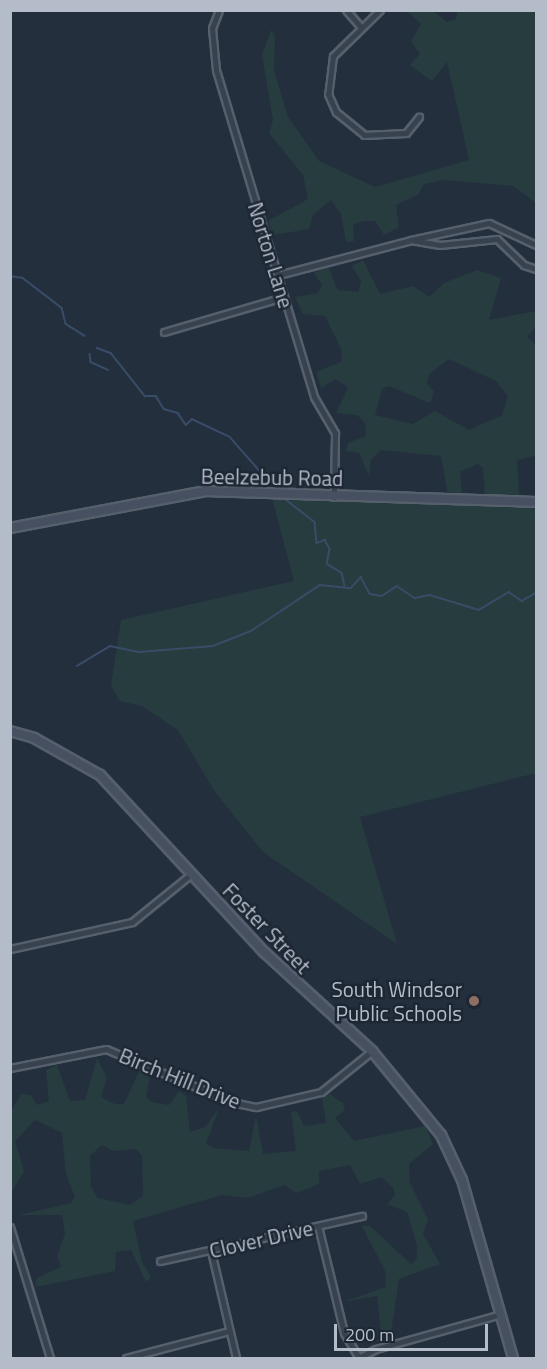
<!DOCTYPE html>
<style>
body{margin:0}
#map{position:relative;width:547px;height:1369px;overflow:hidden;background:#242f3e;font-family:"Titillium Web",sans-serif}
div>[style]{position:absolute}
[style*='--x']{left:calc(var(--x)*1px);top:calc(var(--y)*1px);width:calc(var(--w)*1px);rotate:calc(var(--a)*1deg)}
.green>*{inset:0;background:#263c3f}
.stream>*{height:1.5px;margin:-0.75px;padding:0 0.75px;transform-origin:0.75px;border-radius:0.75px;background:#394c67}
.roads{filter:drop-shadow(2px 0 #565f6c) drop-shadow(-2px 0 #565f6c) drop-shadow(0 2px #565f6c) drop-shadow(0 -2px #565f6c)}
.street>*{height:5px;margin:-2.5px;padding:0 2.5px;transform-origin:2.5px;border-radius:2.5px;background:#38414e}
.secondary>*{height:8px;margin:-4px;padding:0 4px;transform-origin:4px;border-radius:4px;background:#465061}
.dots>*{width:16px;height:16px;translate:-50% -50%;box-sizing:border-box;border:3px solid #1d2633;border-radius:50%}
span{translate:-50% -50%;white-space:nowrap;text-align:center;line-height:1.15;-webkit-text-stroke:5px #1d2633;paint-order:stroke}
.street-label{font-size:21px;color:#b4bcc9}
.poi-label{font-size:21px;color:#b4bcc9}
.right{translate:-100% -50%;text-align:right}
.frame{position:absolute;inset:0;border:12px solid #b4bcc9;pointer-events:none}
.scale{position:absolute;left:334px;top:1324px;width:154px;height:27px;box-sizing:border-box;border:3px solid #b4bcc9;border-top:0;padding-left:8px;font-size:18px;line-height:21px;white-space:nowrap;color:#b4bcc9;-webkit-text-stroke:4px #1d2633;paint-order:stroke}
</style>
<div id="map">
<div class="green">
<i style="clip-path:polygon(407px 11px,433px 11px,447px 22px,455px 20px,458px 11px,536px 11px,536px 203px,513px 186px,445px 180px,424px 184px,418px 195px,396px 205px,399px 227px,384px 235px,375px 221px,364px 221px,353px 225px,354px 241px,346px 242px,341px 214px,331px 200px,313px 215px,309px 229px,273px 235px,268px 221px,308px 199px,303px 175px,269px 133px,273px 120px,262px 55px,271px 30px,275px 37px,274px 71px,288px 117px,319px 161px,375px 187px,469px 160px,447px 62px,432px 81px,410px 65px,420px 54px,411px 42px,421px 24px)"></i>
<i style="clip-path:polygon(evenodd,363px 260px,380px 294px,413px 286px,429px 297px,444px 283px,477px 270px,501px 278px,489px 320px,536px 311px,536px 327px,527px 337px,536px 345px,536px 472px,535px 456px,517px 460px,519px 496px,485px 494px,483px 468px,478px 464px,460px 472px,462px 494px,448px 495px,441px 456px,381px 450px,371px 460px,369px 476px,359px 453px,346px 451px,348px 443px,366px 436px,365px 423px,357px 415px,336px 413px,348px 388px,336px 379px,321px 388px,316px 372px,341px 362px,342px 351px,325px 316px,303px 314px,295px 297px,318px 293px,322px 285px,314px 273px,328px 267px,338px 290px,358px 292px,361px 281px,352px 266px,363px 260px,449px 359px,496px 381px,508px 396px,502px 415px,469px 430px,435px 411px,413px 424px,375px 415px,382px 389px,389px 386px,430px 403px,434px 392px,427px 383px,429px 374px,449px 359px)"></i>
<i style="clip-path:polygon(272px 498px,536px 508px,536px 773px,360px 817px,397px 944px,263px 852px,215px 792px,178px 730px,142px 706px,120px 701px,111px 686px,121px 620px,294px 581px)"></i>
<i style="clip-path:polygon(evenodd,97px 1058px,107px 1078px,101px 1097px,115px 1104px,124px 1104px,140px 1069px,150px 1077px,146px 1097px,152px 1102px,169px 1105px,179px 1091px,186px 1096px,190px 1132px,205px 1127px,219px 1108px,206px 1144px,214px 1148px,249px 1151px,256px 1116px,263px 1154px,296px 1151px,291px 1112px,297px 1111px,304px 1126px,326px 1123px,322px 1097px,328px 1093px,343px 1103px,345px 1110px,335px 1118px,354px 1141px,425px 1126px,433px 1144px,409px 1164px,410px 1183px,428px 1219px,423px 1234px,440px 1264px,399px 1279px,390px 1339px,382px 1341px,377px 1296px,343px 1302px,386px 1287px,385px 1271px,362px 1226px,370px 1226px,411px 1264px,417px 1258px,417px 1245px,407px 1212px,387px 1204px,395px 1195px,393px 1188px,382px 1177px,360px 1184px,350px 1165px,319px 1171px,319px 1184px,297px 1193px,284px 1185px,248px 1198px,222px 1195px,133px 1221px,142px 1262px,151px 1277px,146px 1282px,131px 1250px,116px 1252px,115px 1271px,35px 1287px,37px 1278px,61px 1267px,57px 1256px,65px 1234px,62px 1215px,19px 1215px,71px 1203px,75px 1197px,66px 1174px,62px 1133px,35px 1120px,15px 1141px,24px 1171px,11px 1193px,11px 1111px,21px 1094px,31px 1095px,37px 1105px,49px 1101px,46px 1070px,57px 1065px,70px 1101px,85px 1100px,97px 1058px,102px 1145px,113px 1151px,135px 1149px,142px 1155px,143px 1196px,130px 1205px,98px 1198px,91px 1187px,90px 1156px,102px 1145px)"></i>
</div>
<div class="stream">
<i style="--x:10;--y:276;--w:13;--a:9"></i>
<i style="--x:23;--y:278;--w:49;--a:37.6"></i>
<i style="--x:62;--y:308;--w:16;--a:76"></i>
<i style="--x:66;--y:324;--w:22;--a:32"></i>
<i style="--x:97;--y:348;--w:15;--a:20"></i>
<i style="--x:111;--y:353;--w:55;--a:51.7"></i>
<i style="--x:145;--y:396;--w:11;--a:0"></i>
<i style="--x:156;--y:396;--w:15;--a:58"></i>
<i style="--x:164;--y:409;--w:15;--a:16"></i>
<i style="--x:178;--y:413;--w:14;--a:56"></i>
<i style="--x:186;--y:425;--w:8;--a:-45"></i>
<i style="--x:192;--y:419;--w:42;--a:25.3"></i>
<i style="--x:230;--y:437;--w:45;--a:48.6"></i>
<i style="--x:90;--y:354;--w:8;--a:83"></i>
<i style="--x:91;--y:362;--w:19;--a:25"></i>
<i style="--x:284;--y:498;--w:39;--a:38"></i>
<i style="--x:315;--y:522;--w:21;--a:85"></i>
<i style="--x:317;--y:543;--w:9;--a:-21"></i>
<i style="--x:325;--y:540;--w:10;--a:61"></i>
<i style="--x:330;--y:549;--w:15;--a:101"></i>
<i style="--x:327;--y:564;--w:17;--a:31"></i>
<i style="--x:342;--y:573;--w:13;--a:77"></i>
<i style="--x:77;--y:666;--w:39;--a:-31"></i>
<i style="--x:110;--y:646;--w:30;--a:12"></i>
<i style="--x:139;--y:652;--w:74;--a:-4.6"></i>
<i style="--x:213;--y:646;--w:41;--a:-21.5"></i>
<i style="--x:251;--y:631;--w:83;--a:-33.7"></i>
<i style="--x:320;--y:585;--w:31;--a:6"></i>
<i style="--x:351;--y:588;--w:15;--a:-48"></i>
<i style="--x:361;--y:577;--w:19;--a:62"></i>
<i style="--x:370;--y:594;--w:12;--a:9"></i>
<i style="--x:382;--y:596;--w:18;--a:-34"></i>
<i style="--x:397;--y:586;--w:22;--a:34"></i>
<i style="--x:415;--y:598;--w:15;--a:-11"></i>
<i style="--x:430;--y:595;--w:51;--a:17"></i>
<i style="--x:479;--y:610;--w:35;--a:-31"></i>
<i style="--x:509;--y:592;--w:16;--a:35"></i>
<i style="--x:522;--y:601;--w:16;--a:-30"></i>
</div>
<div class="roads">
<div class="street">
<i style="--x:219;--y:10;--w:19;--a:111"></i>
<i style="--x:212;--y:28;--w:42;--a:84.6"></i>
<i style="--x:216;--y:70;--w:341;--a:73.3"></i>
<i style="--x:314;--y:397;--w:42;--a:59.7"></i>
<i style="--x:335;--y:433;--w:64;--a:90.9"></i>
<i style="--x:346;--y:10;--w:23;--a:49"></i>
<i style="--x:380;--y:10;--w:66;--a:135.6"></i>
<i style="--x:333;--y:56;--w:38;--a:97"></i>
<i style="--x:328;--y:94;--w:20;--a:66"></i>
<i style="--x:336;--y:112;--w:36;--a:39"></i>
<i style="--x:364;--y:135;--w:42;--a:-2.7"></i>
<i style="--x:406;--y:133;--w:21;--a:-51"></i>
<i style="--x:536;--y:245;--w:52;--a:-154.9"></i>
<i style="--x:489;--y:223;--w:80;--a:167.7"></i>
<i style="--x:411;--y:240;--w:29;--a:10"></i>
<i style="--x:440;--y:245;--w:57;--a:-6"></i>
<i style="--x:497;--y:239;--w:37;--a:44"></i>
<i style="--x:524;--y:265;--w:13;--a:18"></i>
<i style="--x:278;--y:275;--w:138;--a:-14.7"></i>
<i style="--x:164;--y:332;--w:125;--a:-16.3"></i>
<i style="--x:10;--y:949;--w:125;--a:-12.5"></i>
<i style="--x:132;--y:922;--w:76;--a:-39.1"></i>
<i style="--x:10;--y:1068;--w:98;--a:-11.2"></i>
<i style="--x:106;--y:1049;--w:137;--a:22.8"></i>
<i style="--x:232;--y:1102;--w:25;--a:12"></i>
<i style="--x:256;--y:1107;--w:67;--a:-13"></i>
<i style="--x:321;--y:1092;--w:65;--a:-38.8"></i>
<i style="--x:318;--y:1226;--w:110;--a:76.3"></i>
<i style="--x:344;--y:1333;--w:29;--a:59"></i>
<i style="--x:10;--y:1227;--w:137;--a:73"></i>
<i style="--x:211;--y:1251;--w:110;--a:76.8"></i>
<i style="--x:160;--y:1261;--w:207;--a:-12.6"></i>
<i style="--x:126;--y:1358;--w:106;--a:-14.7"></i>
<i style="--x:358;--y:1358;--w:20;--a:-27"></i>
<i style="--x:376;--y:1349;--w:130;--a:-15.6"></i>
</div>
<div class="secondary">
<i style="--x:10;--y:528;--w:198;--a:-10.7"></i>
<i style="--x:205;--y:491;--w:331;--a:1.9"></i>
<i style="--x:10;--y:731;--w:25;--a:16"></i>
<i style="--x:34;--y:738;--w:76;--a:29.3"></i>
<i style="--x:100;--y:775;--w:241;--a:47.2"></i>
<i style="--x:264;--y:952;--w:147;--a:42.5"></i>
<i style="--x:372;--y:1051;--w:109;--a:50.6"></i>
<i style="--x:441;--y:1135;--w:50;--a:65"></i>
<i style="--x:462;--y:1180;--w:185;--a:74"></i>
</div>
</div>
<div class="dots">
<i style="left:474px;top:1001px;background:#8d6e63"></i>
</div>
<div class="street-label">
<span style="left:271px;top:255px;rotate:73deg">Norton Lane</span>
<span style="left:272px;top:477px;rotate:1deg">Beelzebub Road</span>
<span style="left:267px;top:928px;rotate:46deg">Foster Street</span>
<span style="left:180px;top:1078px;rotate:22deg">Birch Hill Drive</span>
<span style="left:261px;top:1239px;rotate:-13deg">Clover Drive</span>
</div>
<div class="poi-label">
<span class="right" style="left:462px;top:1001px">South Windsor<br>Public Schools</span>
</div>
<div class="frame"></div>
<div class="scale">200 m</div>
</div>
